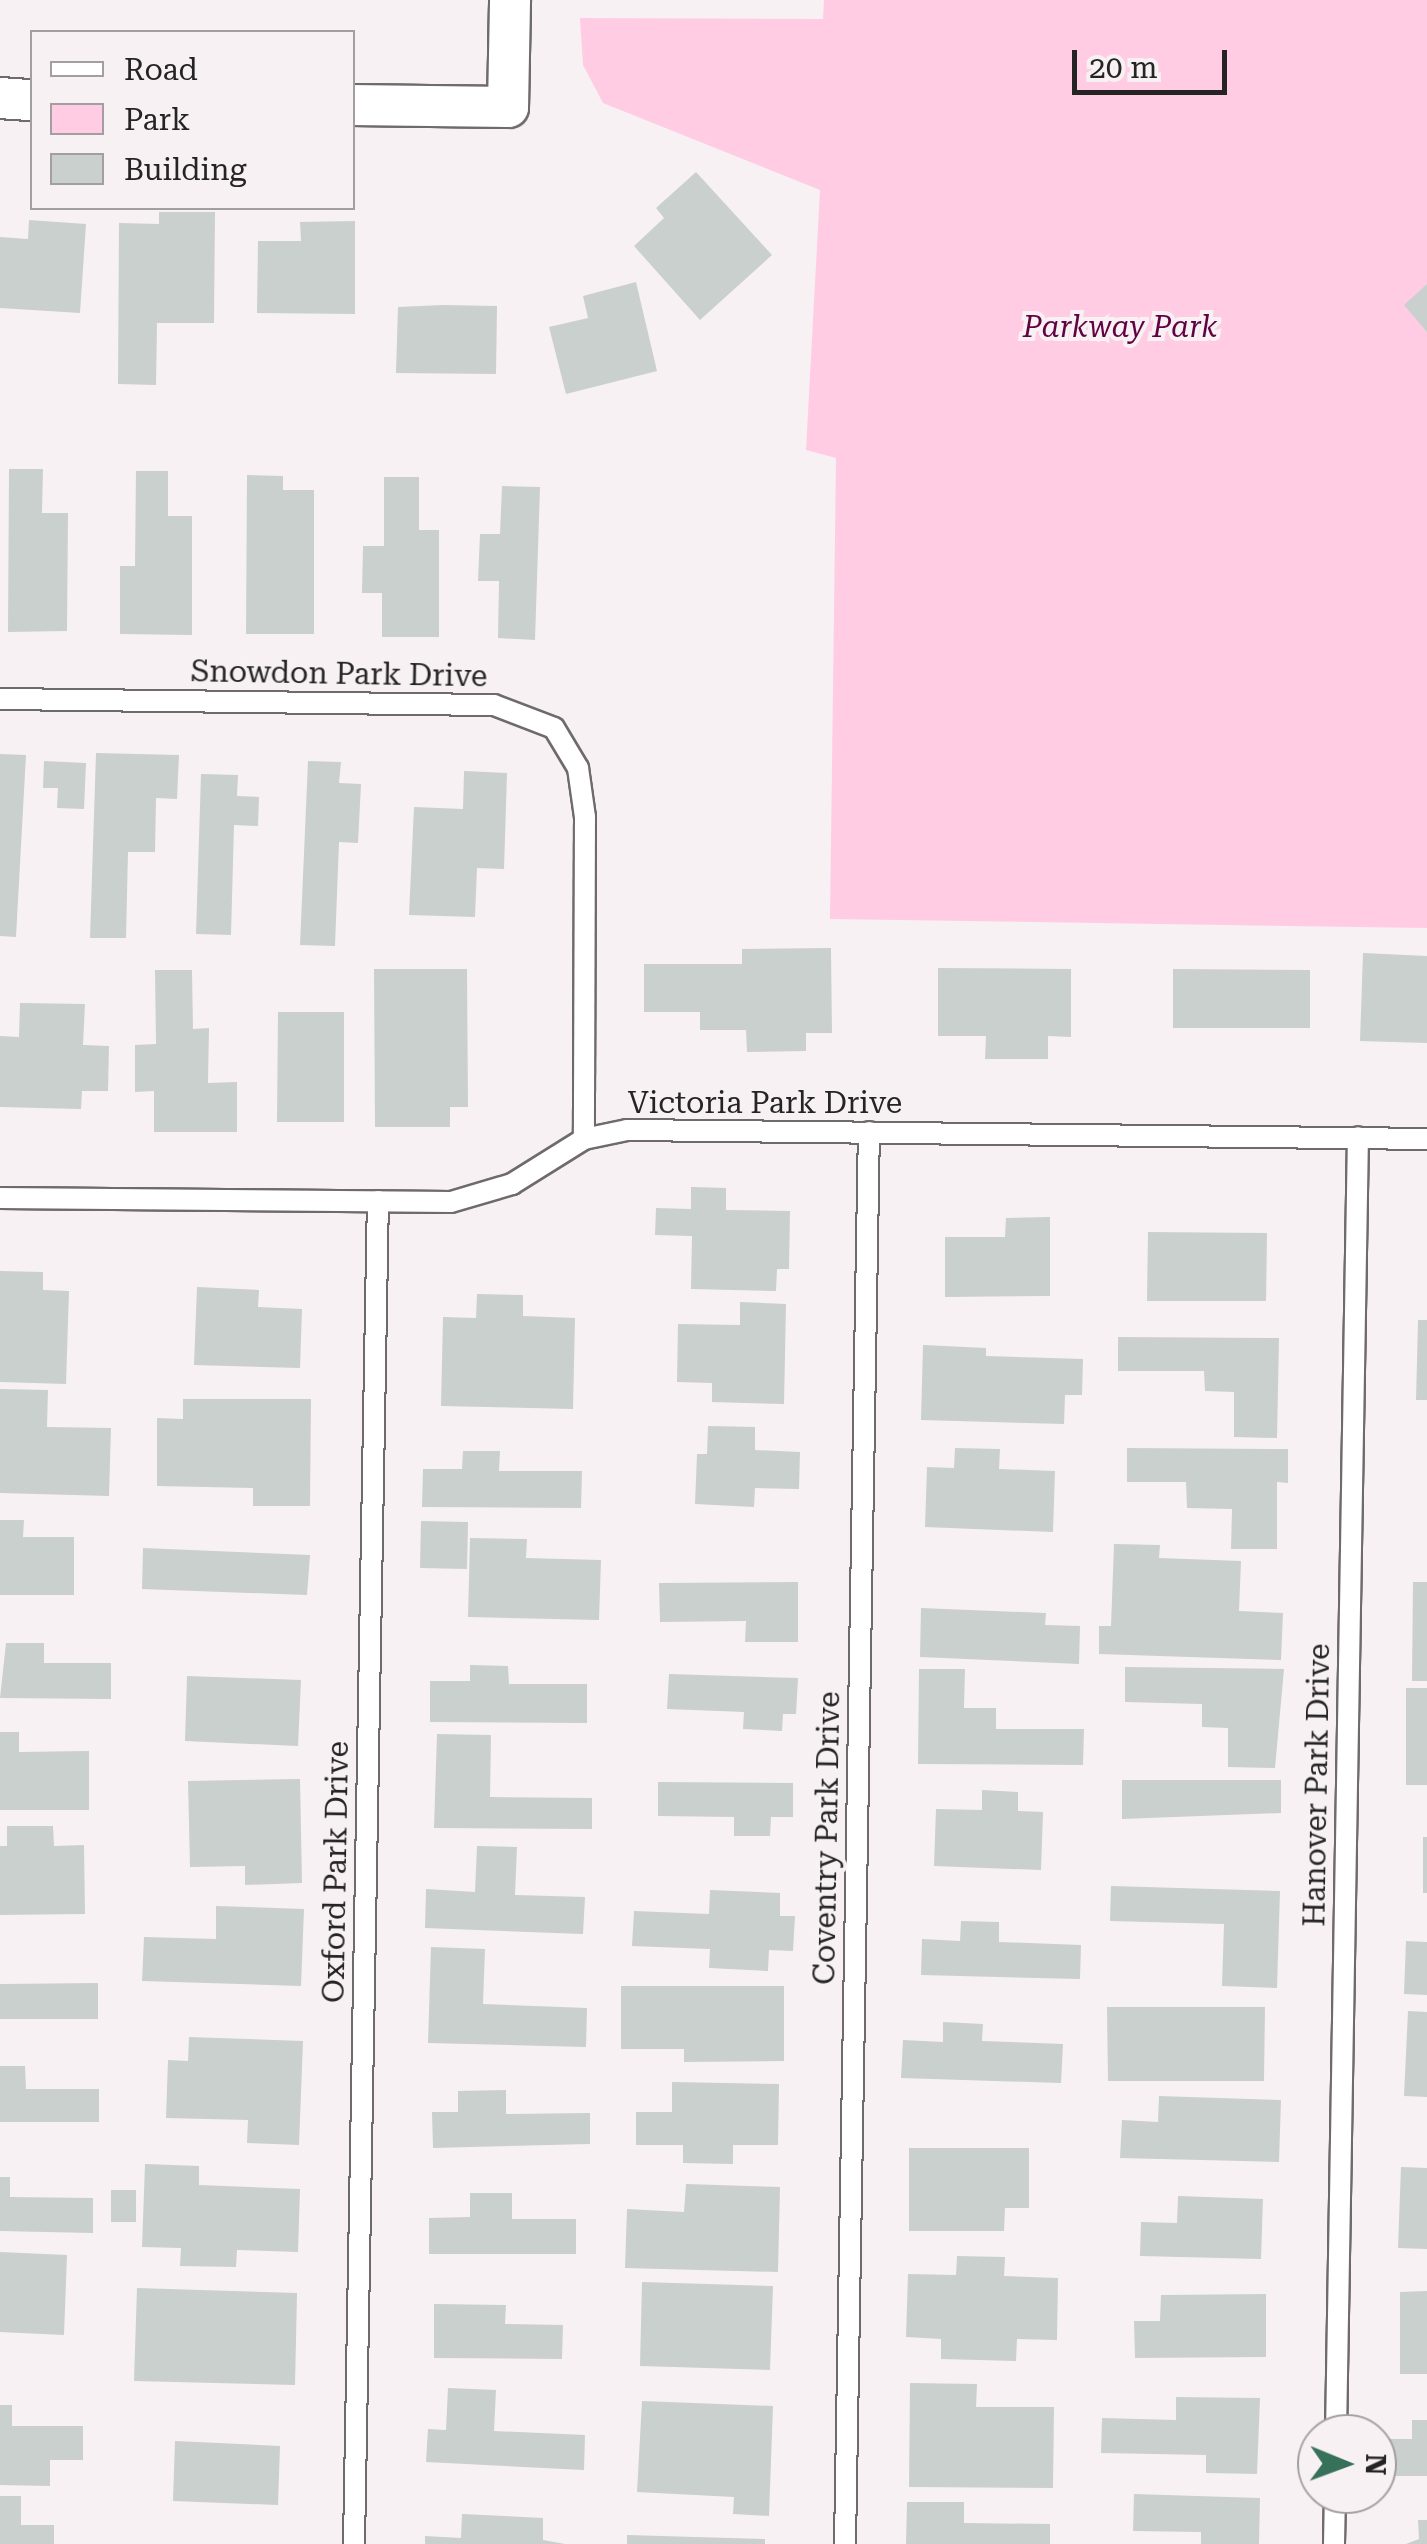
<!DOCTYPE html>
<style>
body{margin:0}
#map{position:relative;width:1427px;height:2544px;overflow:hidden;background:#f7f1f4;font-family:"Roboto Serif",serif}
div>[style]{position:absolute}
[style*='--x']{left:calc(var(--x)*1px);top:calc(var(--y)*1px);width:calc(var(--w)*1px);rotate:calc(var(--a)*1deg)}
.green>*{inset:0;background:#ffcce4}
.building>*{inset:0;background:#cad0cd}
.roads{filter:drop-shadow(2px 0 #6f6a6c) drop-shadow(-2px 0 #6f6a6c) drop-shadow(0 2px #6f6a6c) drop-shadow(0 -2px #6f6a6c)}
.service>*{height:20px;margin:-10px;padding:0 10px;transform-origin:10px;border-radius:10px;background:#fff}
.minor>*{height:40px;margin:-20px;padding:0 20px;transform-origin:20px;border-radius:20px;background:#fff}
span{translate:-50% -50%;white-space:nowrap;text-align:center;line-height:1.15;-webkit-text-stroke:8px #f7f1f4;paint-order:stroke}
.park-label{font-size:30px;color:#620241;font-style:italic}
.street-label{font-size:30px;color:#252324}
.legend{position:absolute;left:30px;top:30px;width:325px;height:180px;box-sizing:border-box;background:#f7f1f4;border:2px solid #a39fa1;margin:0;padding:12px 18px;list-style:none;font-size:30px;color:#252324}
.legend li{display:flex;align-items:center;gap:20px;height:50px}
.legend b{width:50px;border:2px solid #a39fa1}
.north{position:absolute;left:1297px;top:2414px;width:100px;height:100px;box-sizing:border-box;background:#f7f1f4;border:2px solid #a39fa1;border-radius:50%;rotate:91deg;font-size:28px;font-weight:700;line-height:40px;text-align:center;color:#252324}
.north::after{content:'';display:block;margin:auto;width:35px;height:45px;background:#37715a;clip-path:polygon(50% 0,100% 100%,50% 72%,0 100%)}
.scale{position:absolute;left:1072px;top:50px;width:155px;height:45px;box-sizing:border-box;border:5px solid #252324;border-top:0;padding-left:12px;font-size:30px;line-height:35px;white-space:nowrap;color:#252324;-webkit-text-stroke:8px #f7f1f4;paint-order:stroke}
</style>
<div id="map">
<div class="green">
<i style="clip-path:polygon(824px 0,1427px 0,1427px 928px,830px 919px,836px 458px,806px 450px,820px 190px,603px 103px,583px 65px,580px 18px,823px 19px)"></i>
</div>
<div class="building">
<i style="clip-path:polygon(696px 172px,772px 255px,700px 320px,634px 246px,664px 218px,656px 208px)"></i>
<i style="clip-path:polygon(159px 212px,215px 212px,214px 323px,157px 323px,156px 385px,118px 384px,119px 223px,159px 224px)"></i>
<i style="clip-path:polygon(29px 220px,86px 224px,80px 313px,0 308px,0 237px,28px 239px)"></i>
<i style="clip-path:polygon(355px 221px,355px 314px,257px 313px,258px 241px,301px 241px,300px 222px)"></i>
<i style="clip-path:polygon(636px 282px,657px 371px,566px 394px,549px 327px,588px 318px,583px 296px)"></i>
<i style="clip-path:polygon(1427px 284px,1427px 332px,1404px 305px)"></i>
<i style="clip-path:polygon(443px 305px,497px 306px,496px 374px,396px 373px,398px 307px)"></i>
<i style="clip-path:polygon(9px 469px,43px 469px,42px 513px,68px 513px,67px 631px,8px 632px)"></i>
<i style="clip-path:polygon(136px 471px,168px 471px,168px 516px,192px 516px,192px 635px,120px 634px,120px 566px,135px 566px)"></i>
<i style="clip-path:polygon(247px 475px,283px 476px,283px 490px,314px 490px,314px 634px,246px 634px)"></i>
<i style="clip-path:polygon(384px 477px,419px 477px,419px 530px,439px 530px,439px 637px,382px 637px,382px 593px,362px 593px,363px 546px,384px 546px)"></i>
<i style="clip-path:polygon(502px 486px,540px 487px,535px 640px,498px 638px,499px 581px,478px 581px,480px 534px,500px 534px)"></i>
<i style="clip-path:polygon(96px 753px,179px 755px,177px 799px,156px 798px,155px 852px,128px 852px,126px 938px,90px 938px)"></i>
<i style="clip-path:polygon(0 754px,26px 755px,16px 937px,0 936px)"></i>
<i style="clip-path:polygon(44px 761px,86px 763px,84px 809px,57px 808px,58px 788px,43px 788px)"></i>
<i style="clip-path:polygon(308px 761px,341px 762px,339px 783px,361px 784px,358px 843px,339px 842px,335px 946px,300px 945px)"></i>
<i style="clip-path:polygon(464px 771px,507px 773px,504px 869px,477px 868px,475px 917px,409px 915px,414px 807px,463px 809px)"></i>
<i style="clip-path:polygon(201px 774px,238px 775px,237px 796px,259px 797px,258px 826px,234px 825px,231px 935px,196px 934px)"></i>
<i style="clip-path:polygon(831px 948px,832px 1033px,806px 1033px,806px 1051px,747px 1052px,746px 1030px,700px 1030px,700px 1012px,644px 1012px,644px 964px,742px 964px,742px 949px)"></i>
<i style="clip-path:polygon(1363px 953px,1427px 956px,1427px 1043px,1360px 1041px)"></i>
<i style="clip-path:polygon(938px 968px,1071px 969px,1071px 1037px,1048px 1036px,1048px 1059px,985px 1059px,986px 1036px,938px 1036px)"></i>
<i style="clip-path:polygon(374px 969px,467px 969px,468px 1107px,450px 1107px,450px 1127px,375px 1127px)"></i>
<i style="clip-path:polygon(1173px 969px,1310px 970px,1310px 1028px,1173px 1028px)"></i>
<i style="clip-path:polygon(155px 970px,192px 970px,193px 1029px,209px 1028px,208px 1083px,237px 1082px,237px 1132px,154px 1132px,154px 1091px,135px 1092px,135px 1045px,156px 1044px)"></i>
<i style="clip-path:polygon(20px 1003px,85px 1004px,83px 1045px,109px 1046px,108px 1091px,82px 1091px,81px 1109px,0 1107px,0 1036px,19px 1037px)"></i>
<i style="clip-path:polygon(278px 1012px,344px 1012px,344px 1122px,277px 1122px)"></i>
<i style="clip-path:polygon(691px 1187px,726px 1188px,726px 1210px,790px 1211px,789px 1269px,777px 1269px,776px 1291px,691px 1289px,692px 1236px,655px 1235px,656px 1208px,691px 1209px)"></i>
<i style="clip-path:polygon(1050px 1217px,1050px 1296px,945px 1297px,945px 1237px,1005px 1237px,1006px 1218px)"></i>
<i style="clip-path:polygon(1148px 1232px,1267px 1233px,1266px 1301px,1147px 1301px)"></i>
<i style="clip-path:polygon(0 1271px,43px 1272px,43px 1290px,69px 1291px,66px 1384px,0 1382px)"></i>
<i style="clip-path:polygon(197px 1287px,259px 1290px,258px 1307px,302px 1309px,300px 1368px,194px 1365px)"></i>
<i style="clip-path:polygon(477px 1294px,523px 1295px,523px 1316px,575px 1318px,573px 1409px,441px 1406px,443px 1317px,476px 1318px)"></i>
<i style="clip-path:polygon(740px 1302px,786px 1304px,784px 1404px,712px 1402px,712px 1383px,677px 1382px,678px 1324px,740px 1325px)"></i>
<i style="clip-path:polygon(1418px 1320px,1427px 1320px,1427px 1400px,1416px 1400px)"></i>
<i style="clip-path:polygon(1118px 1337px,1279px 1338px,1277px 1438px,1234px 1437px,1234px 1392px,1205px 1391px,1204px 1371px,1118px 1371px)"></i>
<i style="clip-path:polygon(923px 1345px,986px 1348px,986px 1356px,1083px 1359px,1082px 1395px,1065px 1395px,1064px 1424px,921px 1420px)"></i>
<i style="clip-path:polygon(0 1389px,48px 1390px,47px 1427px,111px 1428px,109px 1496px,0 1493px)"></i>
<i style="clip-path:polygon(183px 1399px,311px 1399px,310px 1506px,253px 1506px,253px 1488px,157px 1486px,157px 1418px,183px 1419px)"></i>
<i style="clip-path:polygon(708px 1426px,755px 1427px,755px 1450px,800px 1452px,799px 1489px,755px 1488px,754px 1507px,695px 1504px,697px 1454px,707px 1454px)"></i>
<i style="clip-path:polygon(955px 1448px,1000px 1449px,999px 1469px,1055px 1471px,1053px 1532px,925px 1527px,927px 1467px,954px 1468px)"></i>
<i style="clip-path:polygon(1127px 1448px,1288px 1449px,1288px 1483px,1277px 1482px,1277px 1549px,1231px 1549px,1232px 1509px,1187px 1508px,1186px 1482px,1127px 1482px)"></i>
<i style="clip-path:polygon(463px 1451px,500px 1451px,499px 1471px,582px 1471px,581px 1508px,422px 1507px,423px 1469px,462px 1469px)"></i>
<i style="clip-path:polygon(0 1520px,24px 1520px,23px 1537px,74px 1537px,74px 1595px,0 1595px)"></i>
<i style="clip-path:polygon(421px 1521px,468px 1522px,467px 1569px,420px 1568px)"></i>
<i style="clip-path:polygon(470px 1538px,527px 1539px,526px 1558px,601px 1560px,599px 1620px,468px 1617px)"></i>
<i style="clip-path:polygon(1114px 1544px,1160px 1545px,1159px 1558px,1241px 1561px,1239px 1611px,1283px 1613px,1281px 1660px,1099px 1654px,1099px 1626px,1111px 1626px)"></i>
<i style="clip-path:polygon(143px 1548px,310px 1555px,307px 1595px,142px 1589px)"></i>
<i style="clip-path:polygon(798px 1582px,798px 1642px,745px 1642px,746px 1621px,660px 1622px,659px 1583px)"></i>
<i style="clip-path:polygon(1413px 1582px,1427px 1582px,1427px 1681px,1412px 1681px)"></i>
<i style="clip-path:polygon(921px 1608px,1046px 1613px,1045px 1625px,1080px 1626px,1079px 1664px,920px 1657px)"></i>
<i style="clip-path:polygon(6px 1643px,44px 1643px,44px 1663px,111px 1663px,111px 1699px,0 1698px)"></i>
<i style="clip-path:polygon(470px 1665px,508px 1666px,509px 1684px,587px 1684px,587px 1723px,430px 1722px,430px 1681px,470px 1681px)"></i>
<i style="clip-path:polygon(1125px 1667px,1284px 1669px,1275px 1768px,1228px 1767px,1228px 1728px,1202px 1727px,1202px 1704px,1125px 1702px)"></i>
<i style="clip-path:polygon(919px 1669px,965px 1669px,964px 1708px,996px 1708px,996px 1729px,1084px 1729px,1083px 1765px,918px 1764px)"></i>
<i style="clip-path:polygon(669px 1674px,798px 1678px,796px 1714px,783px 1714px,782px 1731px,743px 1729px,744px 1712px,667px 1709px)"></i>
<i style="clip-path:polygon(187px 1676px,301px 1680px,298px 1746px,185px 1741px)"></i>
<i style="clip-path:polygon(1406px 1688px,1427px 1688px,1427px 1785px,1406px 1785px)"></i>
<i style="clip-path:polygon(0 1732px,19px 1732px,19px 1752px,89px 1751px,89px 1810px,0 1810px)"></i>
<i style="clip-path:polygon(437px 1734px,491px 1735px,490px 1797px,592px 1798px,592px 1829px,434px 1828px)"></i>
<i style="clip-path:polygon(300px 1779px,302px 1883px,245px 1885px,245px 1866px,190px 1867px,188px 1781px)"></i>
<i style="clip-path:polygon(1122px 1780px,1281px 1780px,1281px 1813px,1122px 1819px)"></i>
<i style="clip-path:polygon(658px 1782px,793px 1783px,793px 1817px,771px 1817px,770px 1836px,734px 1836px,734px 1817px,658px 1816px)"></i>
<i style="clip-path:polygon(982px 1790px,1018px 1792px,1018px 1811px,1043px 1812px,1041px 1870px,934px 1866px,936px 1809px,982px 1810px)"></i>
<i style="clip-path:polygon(7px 1826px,53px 1826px,54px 1846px,84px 1845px,85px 1914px,0 1915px,0 1846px,7px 1846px)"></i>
<i style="clip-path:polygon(1423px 1837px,1427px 1837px,1427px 1893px,1423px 1893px)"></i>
<i style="clip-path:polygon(477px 1846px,517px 1847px,515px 1895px,585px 1897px,583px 1934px,425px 1928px,426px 1889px,475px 1892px)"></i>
<i style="clip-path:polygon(1111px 1886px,1280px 1891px,1277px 1988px,1222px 1986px,1224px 1924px,1110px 1921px)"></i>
<i style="clip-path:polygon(710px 1890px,780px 1893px,780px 1916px,795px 1916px,793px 1951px,769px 1950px,768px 1971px,709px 1968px,710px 1949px,632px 1946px,634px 1911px,709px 1914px)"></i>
<i style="clip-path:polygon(216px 1906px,304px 1909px,301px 1986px,142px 1981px,144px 1937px,216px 1939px)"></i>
<i style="clip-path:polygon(961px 1921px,999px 1922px,999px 1942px,1081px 1945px,1080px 1979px,921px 1975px,922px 1939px,960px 1941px)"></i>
<i style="clip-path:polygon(1406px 1941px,1427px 1942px,1427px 1995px,1404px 1994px)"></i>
<i style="clip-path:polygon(431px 1947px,485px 1949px,483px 2004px,587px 2008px,586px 2047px,428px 2043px)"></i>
<i style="clip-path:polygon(98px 1983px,98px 2019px,0 2019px,0 1984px)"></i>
<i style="clip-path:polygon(621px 1986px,784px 1986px,784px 2061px,684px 2062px,684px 2049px,621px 2049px)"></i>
<i style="clip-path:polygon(1107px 2007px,1265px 2007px,1264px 2081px,1108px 2081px)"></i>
<i style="clip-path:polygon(1408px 2011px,1427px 2012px,1427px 2097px,1404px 2096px)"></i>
<i style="clip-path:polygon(943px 2022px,983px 2024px,982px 2041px,1063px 2044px,1061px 2083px,901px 2078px,903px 2040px,943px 2042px)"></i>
<i style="clip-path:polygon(189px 2037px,303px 2041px,299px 2145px,247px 2143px,248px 2120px,166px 2118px,168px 2060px,188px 2061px)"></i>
<i style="clip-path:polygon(0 2066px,25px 2066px,26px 2089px,99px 2089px,99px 2122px,0 2122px)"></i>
<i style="clip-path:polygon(672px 2082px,779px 2084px,778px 2145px,733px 2145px,733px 2164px,683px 2163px,683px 2145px,636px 2145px,636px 2112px,672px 2112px)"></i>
<i style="clip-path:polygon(506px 2090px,506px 2114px,590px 2113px,590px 2144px,433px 2148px,432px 2112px,458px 2112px,458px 2091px)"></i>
<i style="clip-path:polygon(1159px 2096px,1281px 2100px,1279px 2162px,1120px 2158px,1122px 2120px,1158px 2122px)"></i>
<i style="clip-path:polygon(909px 2148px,1029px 2148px,1029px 2208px,1005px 2208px,1004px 2231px,909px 2231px)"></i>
<i style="clip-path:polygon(145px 2164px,199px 2166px,199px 2185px,300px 2189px,298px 2252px,237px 2250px,236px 2267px,180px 2266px,181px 2248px,142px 2247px)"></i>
<i style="clip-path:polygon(1401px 2167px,1427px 2168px,1427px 2249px,1398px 2248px)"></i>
<i style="clip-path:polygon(0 2177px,10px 2177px,10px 2197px,93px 2198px,93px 2233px,0 2231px)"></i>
<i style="clip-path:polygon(686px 2184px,780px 2187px,778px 2272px,625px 2268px,627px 2209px,684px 2212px)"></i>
<i style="clip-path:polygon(111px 2190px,136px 2190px,136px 2222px,111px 2222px)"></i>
<i style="clip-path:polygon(470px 2193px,512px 2193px,512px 2219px,576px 2219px,576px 2254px,429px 2254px,429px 2218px,470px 2217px)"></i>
<i style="clip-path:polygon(1178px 2196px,1263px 2199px,1261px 2259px,1140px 2256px,1141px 2222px,1177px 2223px)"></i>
<i style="clip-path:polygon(0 2252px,67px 2255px,64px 2335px,0 2332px)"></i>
<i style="clip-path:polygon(957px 2256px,1005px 2257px,1004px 2276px,1058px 2278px,1057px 2340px,1017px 2339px,1016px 2361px,941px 2359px,941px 2339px,906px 2337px,908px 2274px,956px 2275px)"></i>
<i style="clip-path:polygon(642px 2282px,773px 2286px,770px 2370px,640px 2366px)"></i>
<i style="clip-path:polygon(137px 2288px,297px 2293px,295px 2385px,134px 2381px)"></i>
<i style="clip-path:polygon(1427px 2291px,1427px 2374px,1400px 2374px,1400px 2292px)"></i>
<i style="clip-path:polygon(1266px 2294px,1266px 2357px,1135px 2358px,1134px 2321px,1160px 2321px,1161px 2295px)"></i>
<i style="clip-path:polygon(434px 2304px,506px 2305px,505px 2324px,563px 2325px,562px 2359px,434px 2358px)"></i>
<i style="clip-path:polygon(910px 2383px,977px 2384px,976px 2407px,1054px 2407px,1053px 2488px,909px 2487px)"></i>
<i style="clip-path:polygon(448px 2388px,496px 2390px,494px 2431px,585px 2435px,584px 2470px,426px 2462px,428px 2429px,446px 2430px)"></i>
<i style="clip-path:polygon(1176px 2397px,1260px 2398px,1257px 2474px,1206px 2473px,1206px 2455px,1101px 2453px,1102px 2418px,1176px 2420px)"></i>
<i style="clip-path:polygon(642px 2401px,773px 2406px,769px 2516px,733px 2514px,734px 2497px,637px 2492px)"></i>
<i style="clip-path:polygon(0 2405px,12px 2405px,12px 2426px,83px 2426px,83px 2460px,50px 2460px,50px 2486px,0 2485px)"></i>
<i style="clip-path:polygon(1412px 2420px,1427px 2420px,1427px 2476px,1386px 2476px,1385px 2439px,1412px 2439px)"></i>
<i style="clip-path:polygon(175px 2441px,280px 2446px,278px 2505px,173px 2501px)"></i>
<i style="clip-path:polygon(1134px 2494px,1260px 2498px,1259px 2544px,1201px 2544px,1201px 2532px,1133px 2531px)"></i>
<i style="clip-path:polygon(0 2496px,21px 2496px,21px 2525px,54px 2525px,54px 2544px,0 2544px)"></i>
<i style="clip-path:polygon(907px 2502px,964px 2502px,964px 2523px,1050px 2524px,1050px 2544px,906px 2544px)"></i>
<i style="clip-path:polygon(462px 2514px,543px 2518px,543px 2540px,565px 2544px,425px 2544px,425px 2536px,461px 2538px)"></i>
<i style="clip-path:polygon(1418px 2520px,1427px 2520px,1427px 2544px,1406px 2544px,1419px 2539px)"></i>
<i style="clip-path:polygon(627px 2535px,765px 2539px,765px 2544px,627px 2544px)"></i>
</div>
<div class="roads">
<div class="service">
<i style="--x:0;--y:699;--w:494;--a:0.7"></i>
<i style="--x:494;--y:705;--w:64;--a:21"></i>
<i style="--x:554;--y:728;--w:47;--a:59"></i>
<i style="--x:578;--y:768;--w:49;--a:81.9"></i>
<i style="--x:585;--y:817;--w:322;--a:90.2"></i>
<i style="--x:0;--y:1198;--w:451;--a:0.5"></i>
<i style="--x:451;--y:1202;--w:64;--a:-16.4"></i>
<i style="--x:512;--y:1184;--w:85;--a:-32"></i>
<i style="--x:584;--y:1139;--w:44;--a:-11.8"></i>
<i style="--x:627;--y:1130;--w:800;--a:0.64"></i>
<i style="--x:1336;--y:2434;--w:1297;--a:-89.03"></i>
<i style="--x:354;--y:2544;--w:1343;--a:-88.98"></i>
<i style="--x:845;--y:2544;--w:1412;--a:-89.03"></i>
<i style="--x:1334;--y:2544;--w:50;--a:-88.9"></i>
</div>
<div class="minor">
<i style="--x:0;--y:98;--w:32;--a:4"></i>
<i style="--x:352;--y:105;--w:156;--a:0.7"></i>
<i style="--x:508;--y:107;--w:107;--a:-88.9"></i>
</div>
</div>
<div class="park-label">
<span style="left:1120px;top:327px">Parkway Park</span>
</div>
<div class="street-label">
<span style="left:339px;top:674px;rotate:1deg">Snowdon Park Drive</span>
<span style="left:765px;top:1103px">Victoria Park Drive</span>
<span style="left:1317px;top:1785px;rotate:-89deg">Hanover Park Drive</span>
<span style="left:827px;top:1838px;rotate:-89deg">Coventry Park Drive</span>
<span style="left:336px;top:1872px;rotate:-89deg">Oxford Park Drive</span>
</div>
<ul class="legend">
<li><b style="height:12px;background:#fff"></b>Road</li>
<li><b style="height:28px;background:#ffcce4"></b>Park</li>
<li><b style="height:28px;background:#cad0cd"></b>Building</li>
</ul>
<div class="north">N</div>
<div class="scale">20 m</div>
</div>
